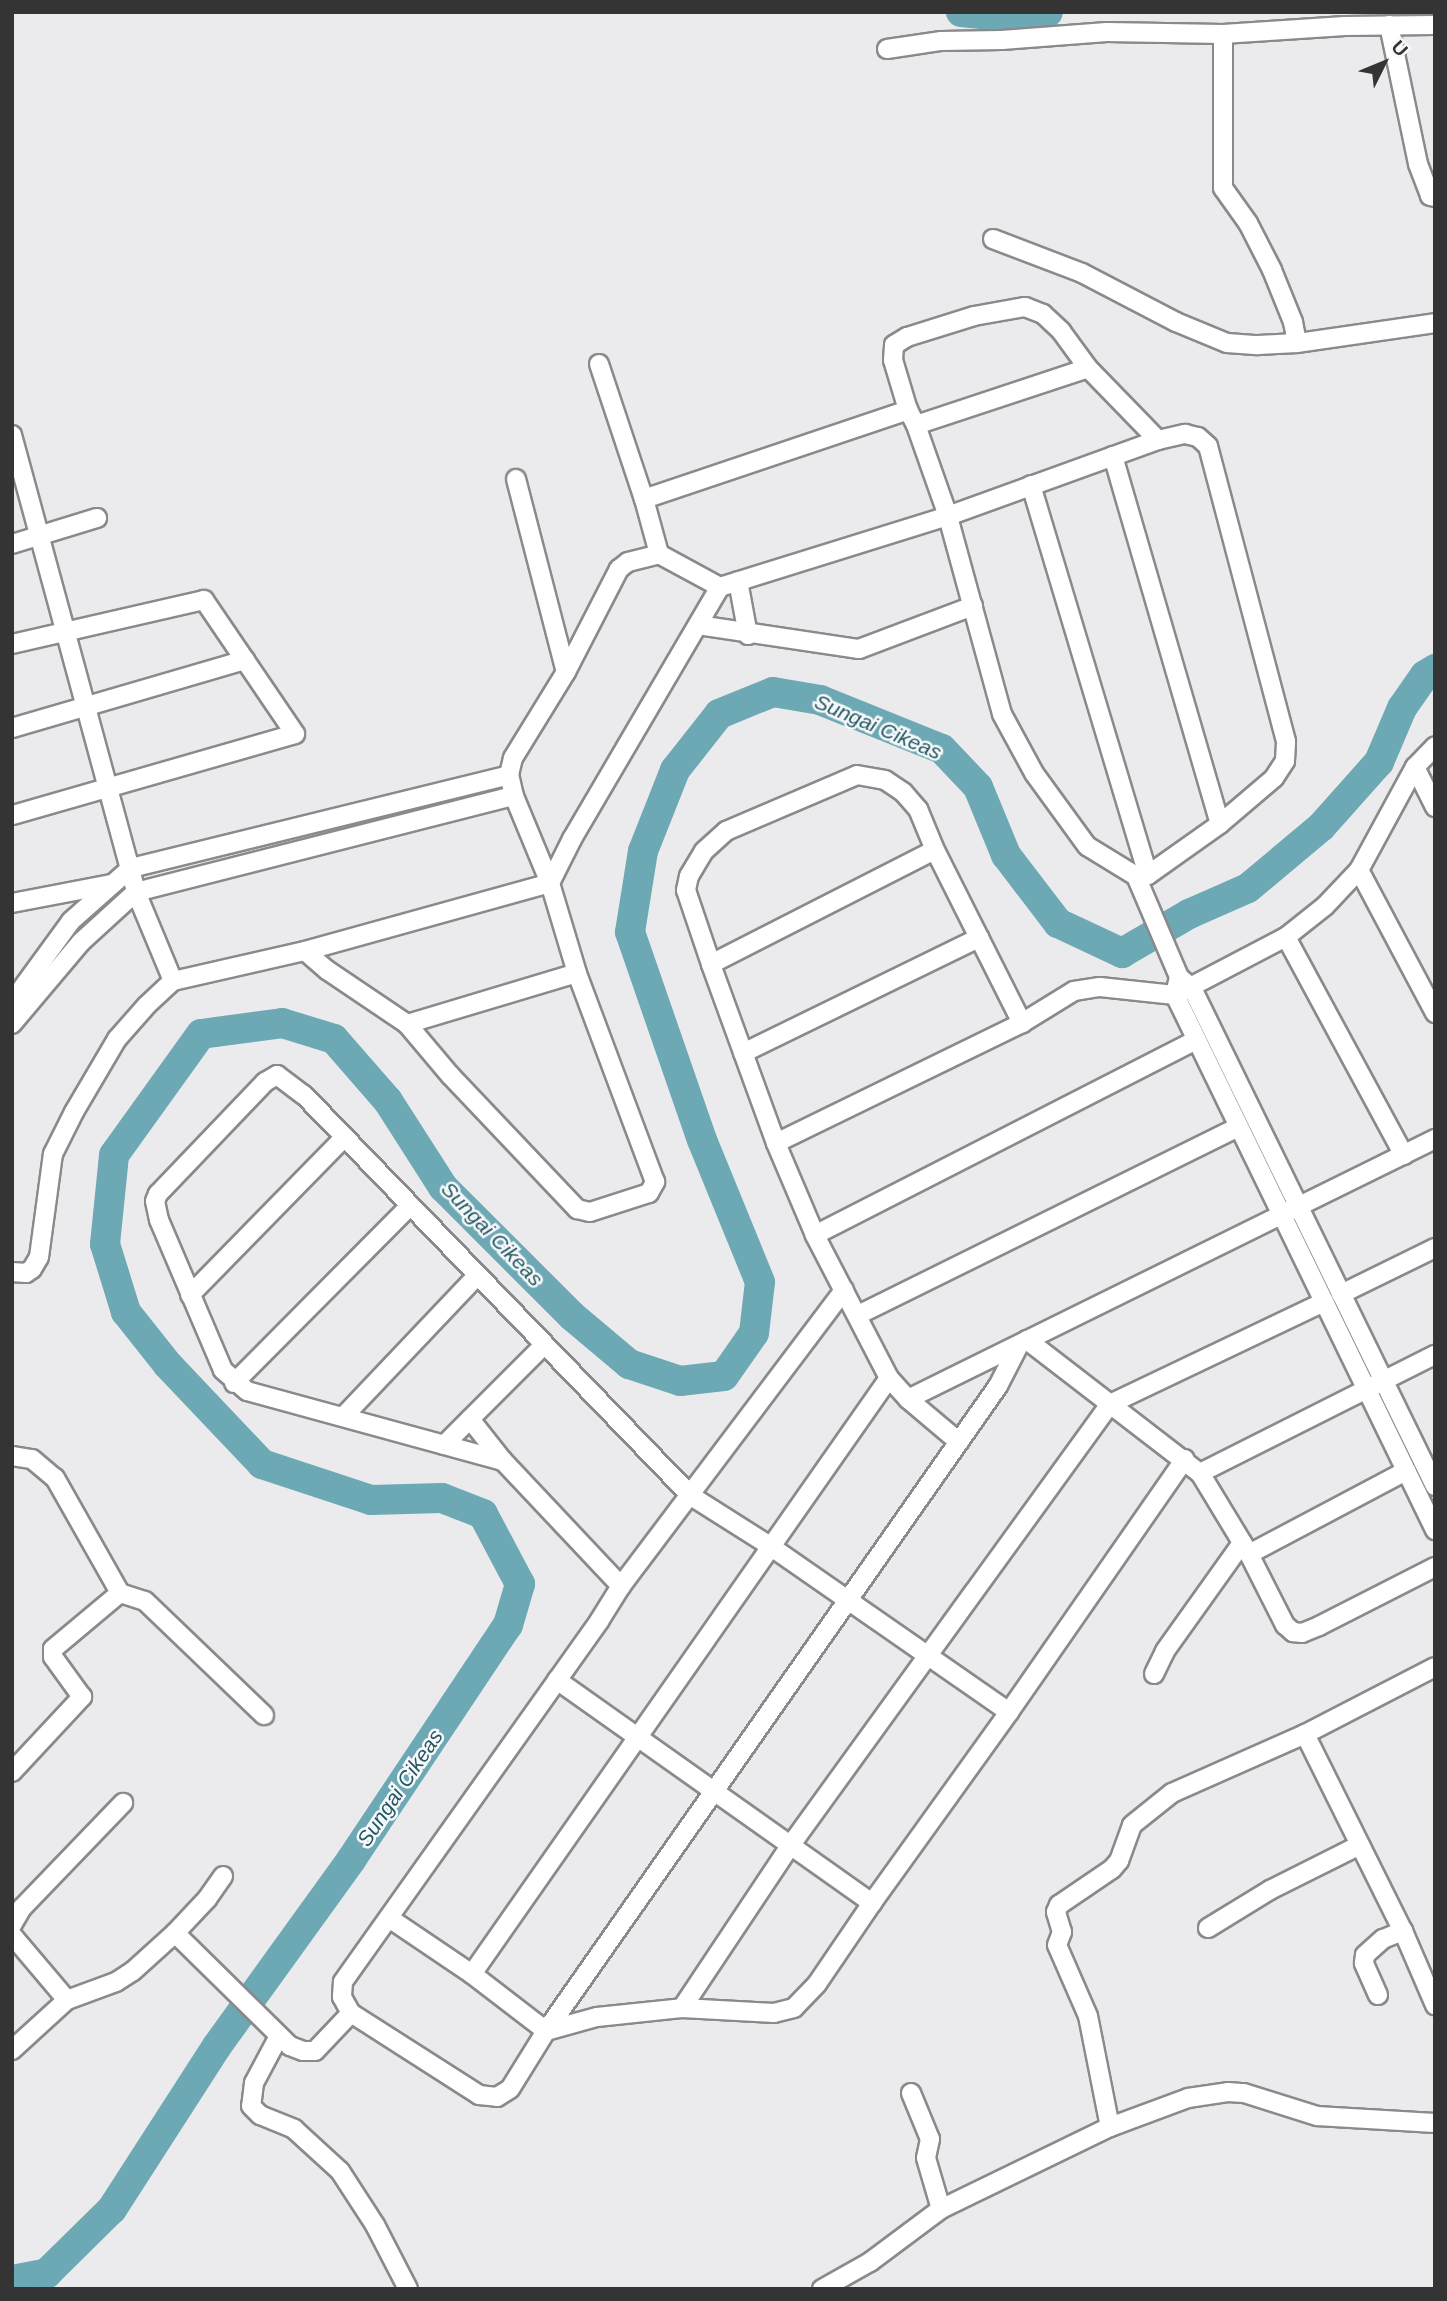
<!DOCTYPE html>
<style>
body{margin:0}
#map{position:relative;width:1447px;height:2301px;overflow:hidden;background:#ebebee;font-family:Helvetica,sans-serif}
div>[style]{position:absolute}
[style*='--x']{left:calc(var(--x)*1px);top:calc(var(--y)*1px);width:calc(var(--w)*1px);rotate:calc(var(--a)*1deg)}
.river>*{height:30px;margin:-15px;padding:0 15px;transform-origin:15px;border-radius:15px;background:#6ca9b4}
.roads{filter:drop-shadow(2px 0 #8a8a8d) drop-shadow(-2px 0 #8a8a8d) drop-shadow(0 2px #8a8a8d) drop-shadow(0 -2px #8a8a8d)}
.minor>*{height:18px;margin:-9px;padding:0 9px;transform-origin:9px;border-radius:9px;background:#fff}
span{translate:-50% -50%;white-space:nowrap;text-align:center;line-height:1.15;-webkit-text-stroke:5px #f8f9fb;paint-order:stroke}
.water-label{font-size:21px;color:#235861;font-style:italic}
.frame{position:absolute;inset:0;border:14px solid #343435;pointer-events:none}
.north{position:absolute;left:1349px;top:28px;width:70px;height:70px;-webkit-text-stroke:5px #f8f9fb;paint-order:stroke;rotate:47deg;font-size:19px;font-weight:700;line-height:28px;text-align:center;color:#343435}
.north::after{content:'';display:block;margin:auto;width:24px;height:32px;background:#343435;clip-path:polygon(50% 0,100% 100%,50% 72%,0 100%)}
</style>
<div id="map">
<div class="river">
<i style="--x:961;--y:12;--w:79;--a:5.8"></i>
<i style="--x:1040;--y:20;--w:11;--a:-45"></i>
<i style="--x:12;--y:2280;--w:36;--a:-11"></i>
<i style="--x:47;--y:2273;--w:91;--a:-44.6"></i>
<i style="--x:112;--y:2209;--w:194;--a:-57.2"></i>
<i style="--x:217;--y:2046;--w:229;--a:-54.2"></i>
<i style="--x:351;--y:1860;--w:283;--a:-56.3"></i>
<i style="--x:508;--y:1625;--w:43;--a:-73.7"></i>
<i style="--x:520;--y:1584;--w:79;--a:-117.9"></i>
<i style="--x:483;--y:1514;--w:44;--a:-158.7"></i>
<i style="--x:442;--y:1498;--w:71;--a:178.4"></i>
<i style="--x:371;--y:1500;--w:115;--a:-161.7"></i>
<i style="--x:262;--y:1464;--w:137;--a:-133.5"></i>
<i style="--x:168;--y:1365;--w:68;--a:-128.4"></i>
<i style="--x:126;--y:1312;--w:71;--a:-107.2"></i>
<i style="--x:105;--y:1244;--w:89;--a:-84.2"></i>
<i style="--x:114;--y:1155;--w:149;--a:-54.3"></i>
<i style="--x:201;--y:1034;--w:82;--a:-7.7"></i>
<i style="--x:282;--y:1023;--w:54;--a:17.1"></i>
<i style="--x:334;--y:1039;--w:82;--a:48.9"></i>
<i style="--x:388;--y:1101;--w:102;--a:57.4"></i>
<i style="--x:443;--y:1187;--w:182;--a:45"></i>
<i style="--x:572;--y:1316;--w:75;--a:40.1"></i>
<i style="--x:629;--y:1364;--w:54;--a:18.4"></i>
<i style="--x:680;--y:1381;--w:44;--a:-6.5"></i>
<i style="--x:724;--y:1376;--w:52;--a:-55.1"></i>
<i style="--x:754;--y:1333;--w:51;--a:-83.3"></i>
<i style="--x:760;--y:1282;--w:153;--a:-112.2"></i>
<i style="--x:702;--y:1140;--w:220;--a:-109.1"></i>
<i style="--x:630;--y:932;--w:82;--a:-80.9"></i>
<i style="--x:643;--y:851;--w:87;--a:-68.4"></i>
<i style="--x:675;--y:770;--w:71;--a:-51.8"></i>
<i style="--x:719;--y:714;--w:58;--a:-22.2"></i>
<i style="--x:773;--y:692;--w:48;--a:9.7"></i>
<i style="--x:820;--y:700;--w:131;--a:21.9"></i>
<i style="--x:942;--y:749;--w:52;--a:46.5"></i>
<i style="--x:978;--y:787;--w:74;--a:67.6"></i>
<i style="--x:1006;--y:855;--w:86;--a:52.6"></i>
<i style="--x:1058;--y:923;--w:71;--a:25.1"></i>
<i style="--x:1122;--y:953;--w:78;--a:-30.2"></i>
<i style="--x:1189;--y:914;--w:64;--a:-23.8"></i>
<i style="--x:1248;--y:888;--w:95;--a:-39.9"></i>
<i style="--x:1321;--y:827;--w:87;--a:-48.3"></i>
<i style="--x:1379;--y:762;--w:59;--a:-66.9"></i>
<i style="--x:1402;--y:708;--w:40;--a:-55.1"></i>
<i style="--x:1425;--y:675;--w:12;--a:-31"></i>
</div>
<div class="roads">
<div class="minor">
<i style="--x:1389;--y:25;--w:142;--a:78.2"></i>
<i style="--x:1418;--y:164;--w:34;--a:69"></i>
<i style="--x:1430;--y:196;--w:5;--a:11"></i>
<i style="--x:1223;--y:34;--w:154;--a:90"></i>
<i style="--x:1223;--y:188;--w:43;--a:54.5"></i>
<i style="--x:1248;--y:223;--w:53;--a:62.9"></i>
<i style="--x:1272;--y:270;--w:56;--a:68"></i>
<i style="--x:1293;--y:322;--w:21;--a:79"></i>
<i style="--x:887;--y:49;--w:55;--a:-8.4"></i>
<i style="--x:941;--y:41;--w:61;--a:-0.9"></i>
<i style="--x:1002;--y:40;--w:105;--a:-4.4"></i>
<i style="--x:1107;--y:32;--w:116;--a:1"></i>
<i style="--x:1223;--y:34;--w:122;--a:-3.8"></i>
<i style="--x:1345;--y:26;--w:90;--a:-0.6"></i>
<i style="--x:993;--y:239;--w:95;--a:20.9"></i>
<i style="--x:1082;--y:273;--w:106;--a:27.5"></i>
<i style="--x:1176;--y:322;--w:55;--a:22.4"></i>
<i style="--x:1227;--y:343;--w:31;--a:4"></i>
<i style="--x:1258;--y:345;--w:39;--a:-3"></i>
<i style="--x:1297;--y:343;--w:139;--a:-8.2"></i>
<i style="--x:1025;--y:307;--w:19;--a:21"></i>
<i style="--x:1043;--y:314;--w:25;--a:43"></i>
<i style="--x:1061;--y:331;--w:46;--a:53.9"></i>
<i style="--x:1088;--y:368;--w:100;--a:45.8"></i>
<i style="--x:1158;--y:440;--w:28;--a:-13"></i>
<i style="--x:1185;--y:434;--w:13;--a:13"></i>
<i style="--x:1198;--y:437;--w:13;--a:42"></i>
<i style="--x:1208;--y:446;--w:306;--a:75.2"></i>
<i style="--x:1286;--y:742;--w:19;--a:93"></i>
<i style="--x:1285;--y:761;--w:20;--a:123"></i>
<i style="--x:1274;--y:778;--w:71;--a:139.6"></i>
<i style="--x:1220;--y:824;--w:88;--a:144.7"></i>
<i style="--x:1148;--y:875;--w:12;--a:175"></i>
<i style="--x:1136;--y:876;--w:57;--a:-148.5"></i>
<i style="--x:1087;--y:846;--w:90;--a:-126"></i>
<i style="--x:1034;--y:773;--w:67;--a:-118.5"></i>
<i style="--x:1002;--y:714;--w:205;--a:-105.3"></i>
<i style="--x:948;--y:516;--w:96;--a:-109.4"></i>
<i style="--x:916;--y:425;--w:17;--a:-118"></i>
<i style="--x:908;--y:410;--w:52;--a:-106.7"></i>
<i style="--x:893;--y:360;--w:15;--a:-86"></i>
<i style="--x:894;--y:345;--w:15;--a:-32"></i>
<i style="--x:907;--y:337;--w:70;--a:-17.4"></i>
<i style="--x:974;--y:316;--w:52;--a:-10"></i>
<i style="--x:599;--y:364;--w:142;--a:71.6"></i>
<i style="--x:644;--y:499;--w:57;--a:74.7"></i>
<i style="--x:916;--y:425;--w:181;--a:-18.3"></i>
<i style="--x:12;--y:435;--w:474;--a:74.8"></i>
<i style="--x:136;--y:892;--w:96;--a:67.4"></i>
<i style="--x:1113;--y:456;--w:383;--a:73.8"></i>
<i style="--x:516;--y:479;--w:199;--a:75.5"></i>
<i style="--x:1031;--y:485;--w:407;--a:73.3"></i>
<i style="--x:644;--y:499;--w:279;--a:-18.6"></i>
<i style="--x:12;--y:544;--w:89;--a:-17"></i>
<i style="--x:738;--y:581;--w:55;--a:79.5"></i>
<i style="--x:698;--y:625;--w:163;--a:8.5"></i>
<i style="--x:859;--y:649;--w:122;--a:-20.7"></i>
<i style="--x:12;--y:644;--w:197;--a:-12.9"></i>
<i style="--x:204;--y:600;--w:162;--a:55.8"></i>
<i style="--x:295;--y:734;--w:294;--a:164"></i>
<i style="--x:12;--y:728;--w:243;--a:-16.3"></i>
<i style="--x:1415;--y:767;--w:45;--a:63.4"></i>
<i style="--x:1359;--y:870;--w:162;--a:62"></i>
<i style="--x:1136;--y:876;--w:110;--a:66.9"></i>
<i style="--x:12;--y:903;--w:102;--a:-10.8"></i>
<i style="--x:1286;--y:937;--w:248;--a:61.6"></i>
<i style="--x:305;--y:951;--w:254;--a:-15.5"></i>
<i style="--x:550;--y:883;--w:49;--a:-63.4"></i>
<i style="--x:572;--y:839;--w:292;--a:-59.6"></i>
<i style="--x:711;--y:964;--w:251;--a:-27"></i>
<i style="--x:12;--y:1002;--w:100;--a:-53.9"></i>
<i style="--x:71;--y:921;--w:80;--a:-41.5"></i>
<i style="--x:131;--y:868;--w:389;--a:-13.8"></i>
<i style="--x:12;--y:1024;--w:107;--a:-49.9"></i>
<i style="--x:81;--y:942;--w:74;--a:-42.3"></i>
<i style="--x:136;--y:892;--w:390;--a:-14.3"></i>
<i style="--x:407;--y:1024;--w:177;--a:-16.7"></i>
<i style="--x:743;--y:1053;--w:263;--a:-26"></i>
<i style="--x:776;--y:1143;--w:274;--a:-26"></i>
<i style="--x:1022;--y:1023;--w:61;--a:-31.6"></i>
<i style="--x:1074;--y:991;--w:26;--a:-9"></i>
<i style="--x:1100;--y:987;--w:75;--a:6.1"></i>
<i style="--x:1175;--y:995;--w:125;--a:-27.6"></i>
<i style="--x:1286;--y:937;--w:50;--a:-38.5"></i>
<i style="--x:1325;--y:906;--w:50;--a:-46.6"></i>
<i style="--x:1359;--y:870;--w:117;--a:-61.5"></i>
<i style="--x:1415;--y:767;--w:29;--a:-46"></i>
<i style="--x:815;--y:1235;--w:428;--a:-27.1"></i>
<i style="--x:12;--y:1272;--w:14;--a:4"></i>
<i style="--x:26;--y:1273;--w:7;--a:-34"></i>
<i style="--x:32;--y:1269;--w:14;--a:-60"></i>
<i style="--x:39;--y:1257;--w:104;--a:-82.3"></i>
<i style="--x:53;--y:1154;--w:47;--a:-63.4"></i>
<i style="--x:74;--y:1112;--w:85;--a:-59.5"></i>
<i style="--x:117;--y:1039;--w:45;--a:-48.6"></i>
<i style="--x:147;--y:1005;--w:35;--a:-43"></i>
<i style="--x:173;--y:981;--w:135;--a:-12.8"></i>
<i style="--x:305;--y:951;--w:29;--a:41"></i>
<i style="--x:327;--y:970;--w:97;--a:34"></i>
<i style="--x:407;--y:1024;--w:67;--a:49.9"></i>
<i style="--x:450;--y:1075;--w:185;--a:46.5"></i>
<i style="--x:577;--y:1209;--w:13;--a:13"></i>
<i style="--x:590;--y:1212;--w:62;--a:-17.9"></i>
<i style="--x:649;--y:1193;--w:13;--a:-61"></i>
<i style="--x:655;--y:1182;--w:223;--a:-110.5"></i>
<i style="--x:577;--y:973;--w:94;--a:-106.7"></i>
<i style="--x:550;--y:883;--w:94;--a:-112.5"></i>
<i style="--x:514;--y:796;--w:22;--a:-103"></i>
<i style="--x:509;--y:775;--w:17;--a:-77"></i>
<i style="--x:513;--y:758;--w:101;--a:-58.4"></i>
<i style="--x:566;--y:672;--w:116;--a:-62.8"></i>
<i style="--x:619;--y:569;--w:11;--a:-38"></i>
<i style="--x:628;--y:562;--w:32;--a:-14"></i>
<i style="--x:659;--y:554;--w:69;--a:28.4"></i>
<i style="--x:720;--y:587;--w:239;--a:-17.3"></i>
<i style="--x:948;--y:516;--w:223;--a:-19.9"></i>
<i style="--x:844;--y:1290;--w:371;--a:127"></i>
<i style="--x:621;--y:1586;--w:40;--a:122"></i>
<i style="--x:600;--y:1620;--w:444;--a:125.4"></i>
<i style="--x:343;--y:1982;--w:15;--a:94"></i>
<i style="--x:342;--y:1997;--w:18;--a:61"></i>
<i style="--x:351;--y:2013;--w:152;--a:32.6"></i>
<i style="--x:479;--y:2095;--w:18;--a:6"></i>
<i style="--x:497;--y:2097;--w:15;--a:-32"></i>
<i style="--x:510;--y:2089;--w:68;--a:-58.2"></i>
<i style="--x:546;--y:2031;--w:788;--a:-54.98"></i>
<i style="--x:998;--y:1386;--w:46;--a:-62.9"></i>
<i style="--x:1341;--y:1294;--w:105;--a:-26.1"></i>
<i style="--x:190;--y:1295;--w:220;--a:-45.6"></i>
<i style="--x:858;--y:1315;--w:424;--a:-26.3"></i>
<i style="--x:1027;--y:1340;--w:218;--a:37.6"></i>
<i style="--x:1200;--y:1473;--w:263;--a:-26.7"></i>
<i style="--x:234;--y:1383;--w:250;--a:-45.2"></i>
<i style="--x:908;--y:1399;--w:588;--a:-26.26"></i>
<i style="--x:343;--y:1417;--w:195;--a:-46.5"></i>
<i style="--x:470;--y:1419;--w:53;--a:51.8"></i>
<i style="--x:959;--y:1442;--w:67;--a:-139.9"></i>
<i style="--x:908;--y:1399;--w:28;--a:-132"></i>
<i style="--x:889;--y:1378;--w:161;--a:-117.4"></i>
<i style="--x:815;--y:1235;--w:100;--a:-113"></i>
<i style="--x:776;--y:1143;--w:190;--a:-110"></i>
<i style="--x:711;--y:964;--w:78;--a:-108.7"></i>
<i style="--x:686;--y:890;--w:14;--a:-78"></i>
<i style="--x:689;--y:876;--w:29;--a:-59"></i>
<i style="--x:704;--y:851;--w:30;--a:-42"></i>
<i style="--x:726;--y:831;--w:142;--a:-23.1"></i>
<i style="--x:857;--y:775;--w:28;--a:10"></i>
<i style="--x:885;--y:780;--w:22;--a:34"></i>
<i style="--x:903;--y:792;--w:23;--a:49"></i>
<i style="--x:918;--y:809;--w:44;--a:67.5"></i>
<i style="--x:935;--y:850;--w:194;--a:63.3"></i>
<i style="--x:444;--y:1445;--w:140;--a:-45"></i>
<i style="--x:12;--y:1456;--w:20;--a:9"></i>
<i style="--x:32;--y:1459;--w:30;--a:40"></i>
<i style="--x:55;--y:1478;--w:132;--a:60.5"></i>
<i style="--x:120;--y:1593;--w:26;--a:18"></i>
<i style="--x:145;--y:1601;--w:165;--a:43.8"></i>
<i style="--x:1200;--y:1473;--w:95;--a:58.8"></i>
<i style="--x:1249;--y:1554;--w:80;--a:63.1"></i>
<i style="--x:1285;--y:1625;--w:11;--a:41"></i>
<i style="--x:1293;--y:1632;--w:9;--a:6"></i>
<i style="--x:1302;--y:1633;--w:18;--a:-22"></i>
<i style="--x:1319;--y:1626;--w:130;--a:-27"></i>
<i style="--x:1435;--y:1486;--w:554;--a:-116.01"></i>
<i style="--x:1192;--y:988;--w:17;--a:-140"></i>
<i style="--x:1179;--y:977;--w:18;--a:103"></i>
<i style="--x:1175;--y:995;--w:595;--a:64.08"></i>
<i style="--x:1249;--y:1554;--w:178;--a:-27.9"></i>
<i style="--x:621;--y:1586;--w:172;--a:-133.3"></i>
<i style="--x:503;--y:1461;--w:265;--a:-164.7"></i>
<i style="--x:247;--y:1391;--w:32;--a:-139"></i>
<i style="--x:223;--y:1370;--w:163;--a:-113.1"></i>
<i style="--x:159;--y:1220;--w:19;--a:-102"></i>
<i style="--x:155;--y:1201;--w:8;--a:-67"></i>
<i style="--x:158;--y:1194;--w:155;--a:-46.3"></i>
<i style="--x:265;--y:1082;--w:14;--a:-30"></i>
<i style="--x:277;--y:1075;--w:34;--a:37"></i>
<i style="--x:304;--y:1095;--w:557;--a:46.02"></i>
<i style="--x:691;--y:1496;--w:93;--a:32.3"></i>
<i style="--x:770;--y:1546;--w:291;--a:34.8"></i>
<i style="--x:1009;--y:1712;--w:308;--a:-55.2"></i>
<i style="--x:1154;--y:1674;--w:25;--a:-64"></i>
<i style="--x:1165;--y:1651;--w:133;--a:-54.5"></i>
<i style="--x:557;--y:1680;--w:386;--a:35.3"></i>
<i style="--x:872;--y:1903;--w:98;--a:124.2"></i>
<i style="--x:817;--y:1984;--w:33;--a:134"></i>
<i style="--x:794;--y:2008;--w:21;--a:166"></i>
<i style="--x:774;--y:2013;--w:92;--a:-176.9"></i>
<i style="--x:1305;--y:1734;--w:220;--a:63.6"></i>
<i style="--x:1403;--y:1931;--w:81;--a:66.6"></i>
<i style="--x:12;--y:1772;--w:103;--a:-47"></i>
<i style="--x:82;--y:1697;--w:49;--a:-125.9"></i>
<i style="--x:53;--y:1657;--w:8;--a:-90"></i>
<i style="--x:53;--y:1649;--w:87;--a:-39.9"></i>
<i style="--x:872;--y:1903;--w:235;--a:-54.3"></i>
<i style="--x:389;--y:1918;--w:100;--a:34"></i>
<i style="--x:472;--y:1974;--w:93;--a:37.6"></i>
<i style="--x:546;--y:2031;--w:53;--a:-15.4"></i>
<i style="--x:597;--y:2017;--w:85;--a:-6"></i>
<i style="--x:682;--y:2008;--w:195;--a:-56.3"></i>
<i style="--x:790;--y:1846;--w:546;--a:-54.1"></i>
<i style="--x:1110;--y:1404;--w:237;--a:-25.5"></i>
<i style="--x:12;--y:1925;--w:20;--a:-60"></i>
<i style="--x:22;--y:1908;--w:146;--a:-46.1"></i>
<i style="--x:1208;--y:1928;--w:73;--a:-31.5"></i>
<i style="--x:1270;--y:1890;--w:98;--a:-26.6"></i>
<i style="--x:175;--y:1933;--w:161;--a:44.5"></i>
<i style="--x:290;--y:2046;--w:14;--a:21"></i>
<i style="--x:303;--y:2051;--w:12;--a:0"></i>
<i style="--x:315;--y:2051;--w:52;--a:-46.5"></i>
<i style="--x:12;--y:1935;--w:85;--a:49.8"></i>
<i style="--x:472;--y:1974;--w:727;--a:-55.02"></i>
<i style="--x:1378;--y:1995;--w:35;--a:-114"></i>
<i style="--x:1364;--y:1963;--w:8;--a:-83"></i>
<i style="--x:1365;--y:1955;--w:24;--a:-42"></i>
<i style="--x:1383;--y:1939;--w:22;--a:-22"></i>
<i style="--x:279;--y:2036;--w:53;--a:118"></i>
<i style="--x:254;--y:2083;--w:23;--a:97"></i>
<i style="--x:251;--y:2106;--w:13;--a:45"></i>
<i style="--x:260;--y:2115;--w:37;--a:22"></i>
<i style="--x:294;--y:2129;--w:62;--a:42.4"></i>
<i style="--x:340;--y:2171;--w:64;--a:57.1"></i>
<i style="--x:375;--y:2225;--w:72;--a:62.7"></i>
<i style="--x:12;--y:2050;--w:74;--a:-42.3"></i>
<i style="--x:67;--y:2000;--w:52;--a:-20.2"></i>
<i style="--x:116;--y:1982;--w:20;--a:-33"></i>
<i style="--x:133;--y:1971;--w:57;--a:-42.1"></i>
<i style="--x:175;--y:1933;--w:47;--a:-46.7"></i>
<i style="--x:207;--y:1899;--w:28;--a:-55"></i>
<i style="--x:911;--y:2093;--w:50;--a:67.6"></i>
<i style="--x:930;--y:2139;--w:19;--a:102"></i>
<i style="--x:926;--y:2158;--w:53;--a:73.6"></i>
<i style="--x:1110;--y:2127;--w:113;--a:-101.2"></i>
<i style="--x:1088;--y:2016;--w:77;--a:-113.6"></i>
<i style="--x:1057;--y:1945;--w:14;--a:-69"></i>
<i style="--x:1062;--y:1932;--w:21;--a:-107"></i>
<i style="--x:1056;--y:1912;--w:8;--a:-67"></i>
<i style="--x:1059;--y:1905;--w:64;--a:-34.2"></i>
<i style="--x:1112;--y:1869;--w:11;--a:-49"></i>
<i style="--x:1119;--y:1861;--w:38;--a:-70"></i>
<i style="--x:1132;--y:1825;--w:51;--a:-38.7"></i>
<i style="--x:1172;--y:1793;--w:145;--a:-23.9"></i>
<i style="--x:1305;--y:1734;--w:146;--a:-27.3"></i>
<i style="--x:822;--y:2289;--w:55;--a:-29.4"></i>
<i style="--x:870;--y:2262;--w:89;--a:-36.7"></i>
<i style="--x:941;--y:2209;--w:188;--a:-25.9"></i>
<i style="--x:1110;--y:2127;--w:83;--a:-20.4"></i>
<i style="--x:1188;--y:2098;--w:40;--a:-8.5"></i>
<i style="--x:1228;--y:2092;--w:16;--a:4"></i>
<i style="--x:1244;--y:2093;--w:77;--a:17.5"></i>
<i style="--x:1317;--y:2116;--w:118;--a:3.4"></i>
</div>
</div>
<div class="water-label">
<span style="left:878px;top:727px;rotate:23deg">Sungai Cikeas</span>
<span style="left:492px;top:1234px;rotate:46deg">Sungai Cikeas</span>
<span style="left:400px;top:1788px;rotate:-56deg">Sungai Cikeas</span>
</div>
<div class="frame"></div>
<div class="north">U</div>
</div>
